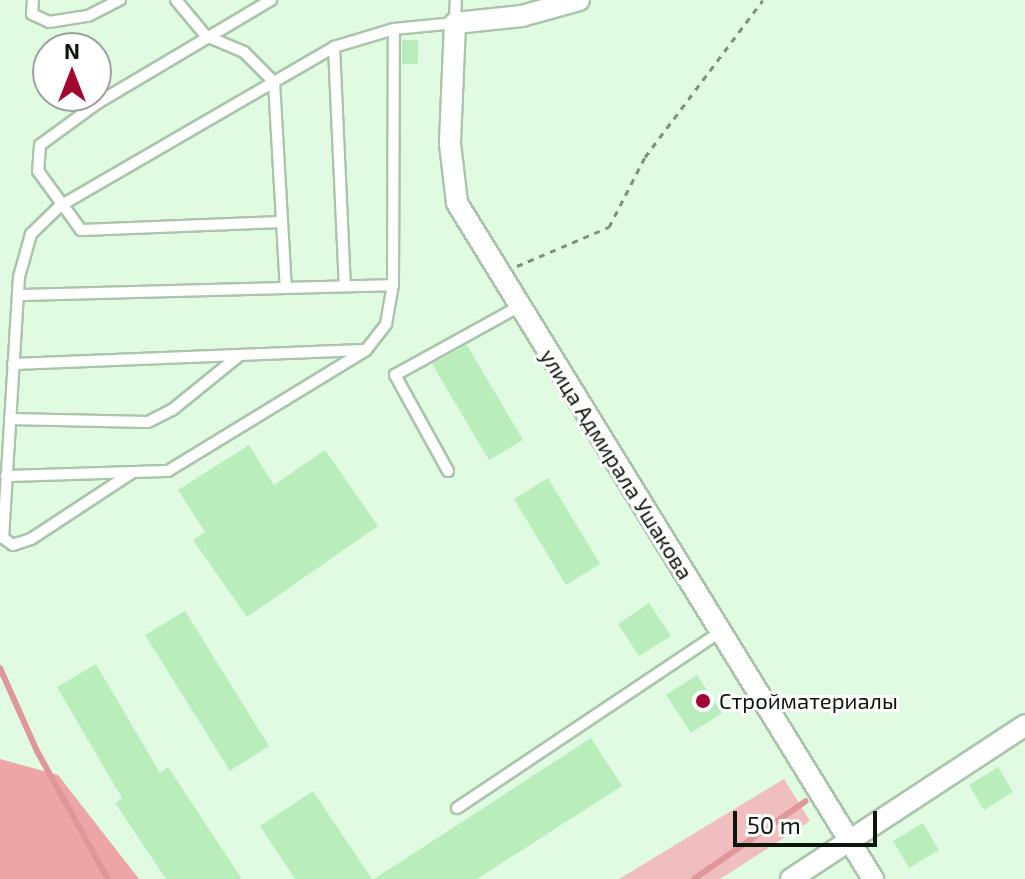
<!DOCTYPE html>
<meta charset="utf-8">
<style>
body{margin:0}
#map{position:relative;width:1025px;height:879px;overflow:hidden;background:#e0fbe1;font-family:"Exo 2",sans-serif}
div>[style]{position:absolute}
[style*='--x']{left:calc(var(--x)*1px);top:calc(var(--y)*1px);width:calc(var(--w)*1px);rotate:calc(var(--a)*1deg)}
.green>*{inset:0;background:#f0bebf}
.forest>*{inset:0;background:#eea5a8}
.stream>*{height:6px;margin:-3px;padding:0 3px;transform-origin:3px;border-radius:3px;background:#df979a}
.building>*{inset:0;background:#b9eebc}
.path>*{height:3px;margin-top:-1.5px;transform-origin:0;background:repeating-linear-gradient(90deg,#7f9280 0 6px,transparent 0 12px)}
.roads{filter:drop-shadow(2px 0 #abc5ac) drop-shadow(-2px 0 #abc5ac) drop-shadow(0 2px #abc5ac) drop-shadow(0 -2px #abc5ac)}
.lane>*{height:10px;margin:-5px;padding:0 5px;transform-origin:5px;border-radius:5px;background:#fff}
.street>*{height:20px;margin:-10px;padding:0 10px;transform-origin:10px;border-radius:10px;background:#fff}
.dots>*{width:22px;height:22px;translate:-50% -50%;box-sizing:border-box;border:4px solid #fff;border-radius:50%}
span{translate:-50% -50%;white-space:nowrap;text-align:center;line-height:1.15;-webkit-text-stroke:6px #fff;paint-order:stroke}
.street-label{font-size:22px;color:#0c160d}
.poi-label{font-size:22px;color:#0c160d}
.left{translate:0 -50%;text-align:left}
.north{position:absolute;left:32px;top:32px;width:80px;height:80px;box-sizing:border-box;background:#fff;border:2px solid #9ea29e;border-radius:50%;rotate:0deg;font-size:22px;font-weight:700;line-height:32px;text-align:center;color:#0c160d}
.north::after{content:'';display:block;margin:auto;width:28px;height:36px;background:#a30631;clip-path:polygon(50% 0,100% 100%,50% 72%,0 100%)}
.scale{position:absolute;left:733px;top:811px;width:144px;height:36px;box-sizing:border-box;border:4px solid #0c160d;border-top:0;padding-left:10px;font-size:24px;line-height:28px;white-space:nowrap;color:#0c160d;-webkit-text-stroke:6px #fff;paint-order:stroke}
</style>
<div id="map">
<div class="green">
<i style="clip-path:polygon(784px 779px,810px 821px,720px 879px,619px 879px)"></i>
</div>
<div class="forest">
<i style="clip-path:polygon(0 759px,58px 775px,139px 879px,0 879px)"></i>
</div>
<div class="stream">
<i style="--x:0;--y:668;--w:91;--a:66"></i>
<i style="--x:37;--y:751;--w:146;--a:61"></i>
<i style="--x:694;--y:879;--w:136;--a:-34.9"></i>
</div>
<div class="building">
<i style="clip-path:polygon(402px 40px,418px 40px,418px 64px,402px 64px)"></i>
<i style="clip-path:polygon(467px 345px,523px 440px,489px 460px,432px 364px)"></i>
<i style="clip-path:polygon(249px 445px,274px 485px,325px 450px,378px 526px,247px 617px,193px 540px,205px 532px,178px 490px)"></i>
<i style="clip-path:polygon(548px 478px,600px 564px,566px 585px,514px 499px)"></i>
<i style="clip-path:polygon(649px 603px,671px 636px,639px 656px,618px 624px)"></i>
<i style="clip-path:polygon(185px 611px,269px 746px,230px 771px,145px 635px)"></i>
<i style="clip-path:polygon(96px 664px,160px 773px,168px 767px,242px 879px,166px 879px,115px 803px,122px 798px,57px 687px)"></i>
<i style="clip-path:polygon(697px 675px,722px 713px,691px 733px,666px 695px)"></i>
<i style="clip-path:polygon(591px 738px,622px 786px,477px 879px,374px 879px)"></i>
<i style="clip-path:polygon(998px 767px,1013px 792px,984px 810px,969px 785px)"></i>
<i style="clip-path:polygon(313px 791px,372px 879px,295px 879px,260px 826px)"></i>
<i style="clip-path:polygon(923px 823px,939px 850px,909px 868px,893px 841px)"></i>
</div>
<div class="path">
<i style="--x:517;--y:266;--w:100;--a:-23"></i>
<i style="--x:609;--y:227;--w:79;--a:-62.8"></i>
<i style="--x:645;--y:157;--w:196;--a:-53.1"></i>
</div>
<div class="roads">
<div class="lane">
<i style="--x:33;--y:0;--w:14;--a:94"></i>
<i style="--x:32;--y:14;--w:19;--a:25"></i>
<i style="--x:49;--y:22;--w:39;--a:-9"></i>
<i style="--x:88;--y:16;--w:36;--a:-27"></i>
<i style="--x:176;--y:0;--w:47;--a:50.2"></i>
<i style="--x:206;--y:36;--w:41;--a:22.8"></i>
<i style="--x:244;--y:52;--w:42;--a:45"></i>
<i style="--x:274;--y:82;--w:206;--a:86.7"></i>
<i style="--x:271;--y:0;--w:200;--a:149.3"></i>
<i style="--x:99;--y:102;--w:73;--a:143.9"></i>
<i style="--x:40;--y:145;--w:26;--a:94"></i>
<i style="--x:38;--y:171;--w:73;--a:53.9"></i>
<i style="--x:81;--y:230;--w:201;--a:-2.3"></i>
<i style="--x:334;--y:47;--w:239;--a:87.4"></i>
<i style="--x:18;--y:295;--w:375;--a:-1.5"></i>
<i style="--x:13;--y:364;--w:351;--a:-2.3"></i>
<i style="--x:10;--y:419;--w:138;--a:1.2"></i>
<i style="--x:148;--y:422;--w:27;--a:-27"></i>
<i style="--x:172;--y:410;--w:87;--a:-39"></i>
<i style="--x:448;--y:471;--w:110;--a:-118.9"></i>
<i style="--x:395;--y:375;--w:143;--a:-28.9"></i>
<i style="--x:133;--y:472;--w:122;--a:146.7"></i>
<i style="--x:31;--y:539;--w:19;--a:162"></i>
<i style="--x:13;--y:545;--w:12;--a:-145"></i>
<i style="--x:3;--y:538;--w:261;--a:-86.5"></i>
<i style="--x:19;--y:277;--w:45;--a:-74.4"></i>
<i style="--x:31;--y:234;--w:40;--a:-44"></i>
<i style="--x:60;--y:206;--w:317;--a:-30.1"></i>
<i style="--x:334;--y:47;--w:63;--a:-16.7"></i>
<i style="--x:394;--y:29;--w:61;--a:-5.6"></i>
<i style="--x:455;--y:23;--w:23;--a:-88"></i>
<i style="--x:6;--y:476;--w:162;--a:-1.8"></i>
<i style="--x:168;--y:471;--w:232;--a:-31.4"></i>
<i style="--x:366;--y:350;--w:33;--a:-52"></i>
<i style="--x:386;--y:324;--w:40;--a:-80"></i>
<i style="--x:393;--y:285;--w:256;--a:-89.8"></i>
<i style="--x:457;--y:808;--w:318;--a:-33.8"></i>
</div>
<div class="street">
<i style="--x:579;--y:0;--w:59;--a:164.3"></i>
<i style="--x:522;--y:16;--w:67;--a:174"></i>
<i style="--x:455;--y:23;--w:121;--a:92.4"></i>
<i style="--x:450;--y:144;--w:59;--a:83.2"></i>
<i style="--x:457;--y:203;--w:794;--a:58.39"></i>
<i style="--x:791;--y:879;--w:280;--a:-33.3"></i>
</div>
</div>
<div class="dots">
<i style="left:703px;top:701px;background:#a30631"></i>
</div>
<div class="street-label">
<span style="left:617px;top:464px;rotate:58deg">улица Адмирала Ушакова</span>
</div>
<div class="poi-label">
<span class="left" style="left:719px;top:701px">Стройматериалы</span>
</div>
<div class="north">N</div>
<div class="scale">50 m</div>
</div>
